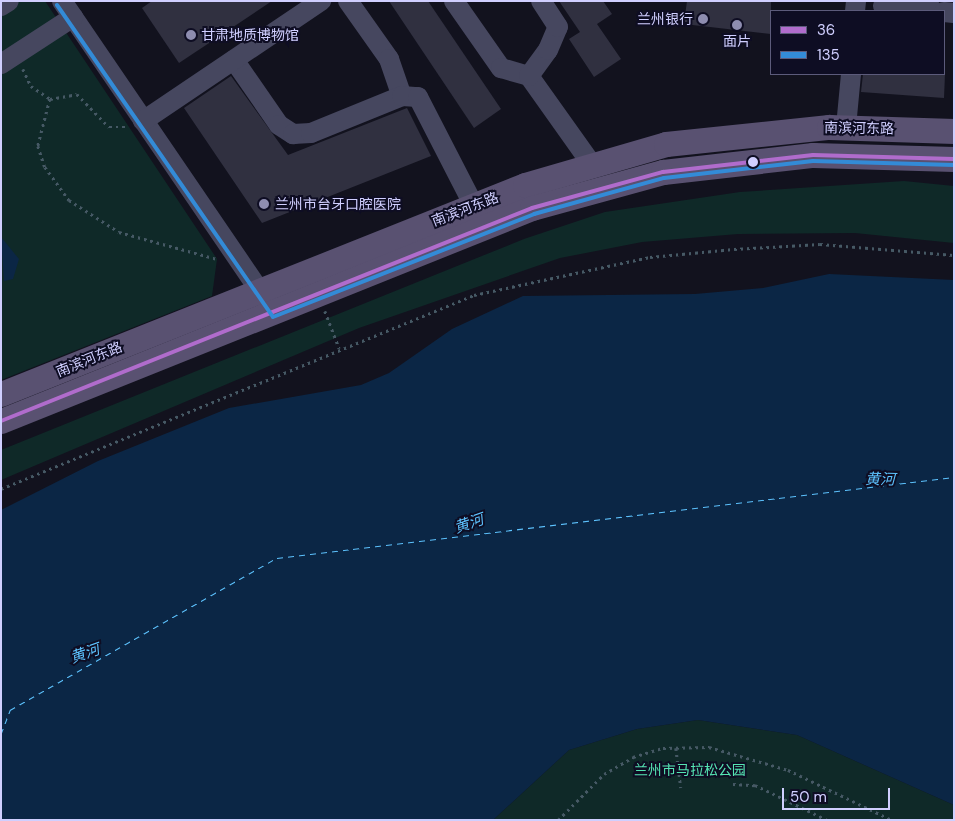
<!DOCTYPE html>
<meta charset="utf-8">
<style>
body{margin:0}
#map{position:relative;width:955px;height:821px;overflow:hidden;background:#12121e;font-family:"DM Sans","Noto Sans SC",sans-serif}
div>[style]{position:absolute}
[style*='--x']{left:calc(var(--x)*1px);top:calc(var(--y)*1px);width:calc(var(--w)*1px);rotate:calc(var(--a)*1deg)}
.green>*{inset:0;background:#0f2928}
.water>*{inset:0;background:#0b2645}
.ferry>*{height:1px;margin-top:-0.5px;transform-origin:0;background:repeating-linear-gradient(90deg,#5dc3ff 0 6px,transparent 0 11px)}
.building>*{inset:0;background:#303040}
.path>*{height:2.5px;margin-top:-1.25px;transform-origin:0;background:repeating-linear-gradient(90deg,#465965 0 2.5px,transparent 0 6.5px)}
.minor>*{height:20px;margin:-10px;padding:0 10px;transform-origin:10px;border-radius:10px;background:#46475f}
.major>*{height:25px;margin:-12.5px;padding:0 12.5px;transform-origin:12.5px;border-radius:12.5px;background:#595171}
.bus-1>*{height:4px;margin:-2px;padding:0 2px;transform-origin:2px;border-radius:2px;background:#b06ccc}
.bus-2>*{height:4px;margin:-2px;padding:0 2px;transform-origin:2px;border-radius:2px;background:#338bd7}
.dots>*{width:14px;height:14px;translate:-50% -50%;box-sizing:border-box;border:2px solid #0e0d23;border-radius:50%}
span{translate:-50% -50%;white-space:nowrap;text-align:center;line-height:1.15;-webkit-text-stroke:4px #0e0d23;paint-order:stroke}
.poi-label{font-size:14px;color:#d0cfff}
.right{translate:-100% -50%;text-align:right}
.left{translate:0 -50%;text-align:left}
.street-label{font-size:14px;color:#d0cfff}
.park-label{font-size:14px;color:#55e5b3}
.water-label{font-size:15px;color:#5dc3ff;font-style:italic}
.frame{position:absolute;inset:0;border:2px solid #d0cfff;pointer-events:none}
.legend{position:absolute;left:770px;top:10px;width:175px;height:65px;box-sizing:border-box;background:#0e0d23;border:1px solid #5c5b7b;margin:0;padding:6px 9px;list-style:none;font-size:15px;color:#d0cfff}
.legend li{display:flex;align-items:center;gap:10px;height:25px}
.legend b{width:25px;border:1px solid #5c5b7b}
.scale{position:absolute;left:782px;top:788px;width:108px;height:22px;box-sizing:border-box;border:2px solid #d0cfff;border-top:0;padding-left:6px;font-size:15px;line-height:18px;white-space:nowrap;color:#d0cfff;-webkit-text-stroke:4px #0e0d23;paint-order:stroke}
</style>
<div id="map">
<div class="green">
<i style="clip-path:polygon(1px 1px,45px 1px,217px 259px,212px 296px,1px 380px)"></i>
<i style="clip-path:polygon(904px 181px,954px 186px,954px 243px,855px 233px,738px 234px,642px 242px,560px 258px,359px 328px,1px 480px,1px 450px,524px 239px,605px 212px,740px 192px)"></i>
<i style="clip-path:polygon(698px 720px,797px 735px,954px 805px,954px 820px,493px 820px,569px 750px,637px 729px)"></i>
</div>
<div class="water">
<i style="clip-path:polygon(1px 237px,19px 259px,13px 279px,4px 281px)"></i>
<i style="clip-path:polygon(829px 274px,954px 280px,954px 805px,797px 735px,698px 720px,637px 729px,569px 750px,493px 820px,1px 820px,1px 510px,98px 461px,229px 408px,361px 385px,389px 373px,452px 329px,523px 296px,695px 294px,763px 288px)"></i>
</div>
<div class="ferry">
<i style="--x:1;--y:734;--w:26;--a:-69"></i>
<i style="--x:10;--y:710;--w:307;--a:-29.7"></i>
<i style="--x:277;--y:558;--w:682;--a:-6.82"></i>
</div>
<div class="building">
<i style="clip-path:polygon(152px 1px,272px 1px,179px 63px,142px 8px)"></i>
<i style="clip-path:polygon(389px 1px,428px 1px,501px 109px,474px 128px)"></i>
<i style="clip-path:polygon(559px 1px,603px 1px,612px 14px,597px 24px,621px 59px,594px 77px,569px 39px,580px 32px)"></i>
<i style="clip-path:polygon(687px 1px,771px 1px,771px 34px,684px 24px)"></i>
<i style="clip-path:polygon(863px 74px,945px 74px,944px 98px,861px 92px)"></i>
<i style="clip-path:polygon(231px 76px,288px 155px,407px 108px,431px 156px,262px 223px,184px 108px)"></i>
</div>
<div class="path">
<i style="--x:23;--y:69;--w:19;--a:65"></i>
<i style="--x:31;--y:86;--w:23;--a:34"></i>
<i style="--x:50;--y:99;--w:49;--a:104.3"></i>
<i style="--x:38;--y:146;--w:22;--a:72"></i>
<i style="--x:45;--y:167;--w:41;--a:54"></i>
<i style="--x:69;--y:200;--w:59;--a:32.6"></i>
<i style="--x:119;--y:232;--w:102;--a:15.4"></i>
<i style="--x:50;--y:99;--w:27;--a:-10"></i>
<i style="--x:77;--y:94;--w:46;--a:45.9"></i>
<i style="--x:109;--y:127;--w:19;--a:0"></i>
<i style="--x:325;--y:311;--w:40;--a:69"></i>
<i style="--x:1;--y:489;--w:511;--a:-22.3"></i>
<i style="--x:474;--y:295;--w:180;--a:-12.2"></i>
<i style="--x:650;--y:257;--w:84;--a:-5.4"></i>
<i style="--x:734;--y:249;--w:86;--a:-3.3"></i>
<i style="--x:820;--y:244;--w:134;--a:4.7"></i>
<i style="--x:676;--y:748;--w:40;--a:82.9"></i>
<i style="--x:733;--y:784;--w:22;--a:3"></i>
<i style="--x:755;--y:785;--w:80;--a:25.9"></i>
<i style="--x:558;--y:820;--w:65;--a:-45"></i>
<i style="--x:604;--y:774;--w:34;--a:-30"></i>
<i style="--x:633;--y:757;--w:31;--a:-17"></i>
<i style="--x:663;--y:748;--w:46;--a:-1.2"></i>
<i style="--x:709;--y:747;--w:82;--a:16.2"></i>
<i style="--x:788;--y:770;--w:115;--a:25.7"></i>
</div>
<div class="minor">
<i style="--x:62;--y:1;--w:366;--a:55.7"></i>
<i style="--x:348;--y:1;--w:71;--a:54.7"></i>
<i style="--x:389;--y:59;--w:39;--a:71"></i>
<i style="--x:454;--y:1;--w:82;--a:55"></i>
<i style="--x:501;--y:68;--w:29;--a:16"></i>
<i style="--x:529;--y:76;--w:110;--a:54.6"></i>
<i style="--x:1;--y:6;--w:9;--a:-32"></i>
<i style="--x:883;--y:6;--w:51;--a:5.6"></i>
<i style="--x:855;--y:11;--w:10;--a:-84"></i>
<i style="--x:944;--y:12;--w:10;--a:6"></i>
<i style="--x:234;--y:60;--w:79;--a:55.3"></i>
<i style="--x:279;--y:125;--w:17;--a:33"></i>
<i style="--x:293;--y:134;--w:18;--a:-3"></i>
<i style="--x:311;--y:133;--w:98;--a:-22.1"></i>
<i style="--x:402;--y:96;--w:16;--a:4"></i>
<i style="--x:418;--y:97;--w:123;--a:62.8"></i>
<i style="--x:1;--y:64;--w:86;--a:-33.1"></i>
<i style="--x:529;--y:76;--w:32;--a:-54"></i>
<i style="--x:548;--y:50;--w:25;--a:-67"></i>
<i style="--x:558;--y:27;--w:31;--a:-123"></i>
<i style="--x:143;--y:121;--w:215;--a:-34"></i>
<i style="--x:846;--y:127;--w:53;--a:-84.6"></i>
</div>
<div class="major">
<i style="--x:1;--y:394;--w:564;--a:-21.74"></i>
<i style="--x:525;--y:185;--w:147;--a:-16.2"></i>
<i style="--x:666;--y:144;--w:164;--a:-6"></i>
<i style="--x:829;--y:127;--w:125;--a:1.8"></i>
<i style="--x:1;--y:421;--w:572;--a:-21.86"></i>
<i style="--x:532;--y:208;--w:136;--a:-15.4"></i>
<i style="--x:663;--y:172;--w:151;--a:-6.5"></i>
<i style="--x:813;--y:155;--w:141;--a:1.6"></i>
</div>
<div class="bus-1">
<i style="--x:1;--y:421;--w:572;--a:-21.86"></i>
<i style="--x:532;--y:208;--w:136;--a:-15.4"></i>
<i style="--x:663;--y:172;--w:151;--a:-6.5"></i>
<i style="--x:813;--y:155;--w:141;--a:1.6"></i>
</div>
<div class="bus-2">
<i style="--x:57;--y:5;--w:379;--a:55.3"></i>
<i style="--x:273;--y:317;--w:281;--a:-21.5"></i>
<i style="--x:534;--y:214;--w:135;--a:-15.5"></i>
<i style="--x:664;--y:178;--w:150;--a:-6.5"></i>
<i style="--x:813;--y:161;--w:141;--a:1.6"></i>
</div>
<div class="dots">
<i style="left:703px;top:19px;background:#8e8db0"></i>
<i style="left:737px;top:25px;background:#8e8db0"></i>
<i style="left:191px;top:35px;background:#8e8db0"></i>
<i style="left:753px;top:162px;background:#d0cfff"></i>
<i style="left:264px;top:204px;background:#8e8db0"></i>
</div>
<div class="poi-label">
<span class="right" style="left:693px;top:19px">兰州银行</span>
<span class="left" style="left:201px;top:35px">甘肃地质博物馆</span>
<span style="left:737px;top:41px">面片</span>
<span class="left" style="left:275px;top:204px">兰州市台牙口腔医院</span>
</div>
<div class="street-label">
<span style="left:859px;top:128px;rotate:1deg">南滨河东路</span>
<span style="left:465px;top:209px;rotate:-21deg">南滨河东路</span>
<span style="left:89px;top:359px;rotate:-22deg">南滨河东路</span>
</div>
<div class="park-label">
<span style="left:690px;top:770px">兰州市马拉松公园</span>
</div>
<div class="water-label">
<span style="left:880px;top:480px;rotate:1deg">黄河</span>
<span style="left:469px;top:524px;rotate:-19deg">黄河</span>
<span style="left:85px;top:654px;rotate:-19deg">黄河</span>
</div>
<div class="frame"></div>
<ul class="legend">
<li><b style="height:6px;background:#b06ccc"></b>36</li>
<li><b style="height:6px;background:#338bd7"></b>135</li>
</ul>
<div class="scale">50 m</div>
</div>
